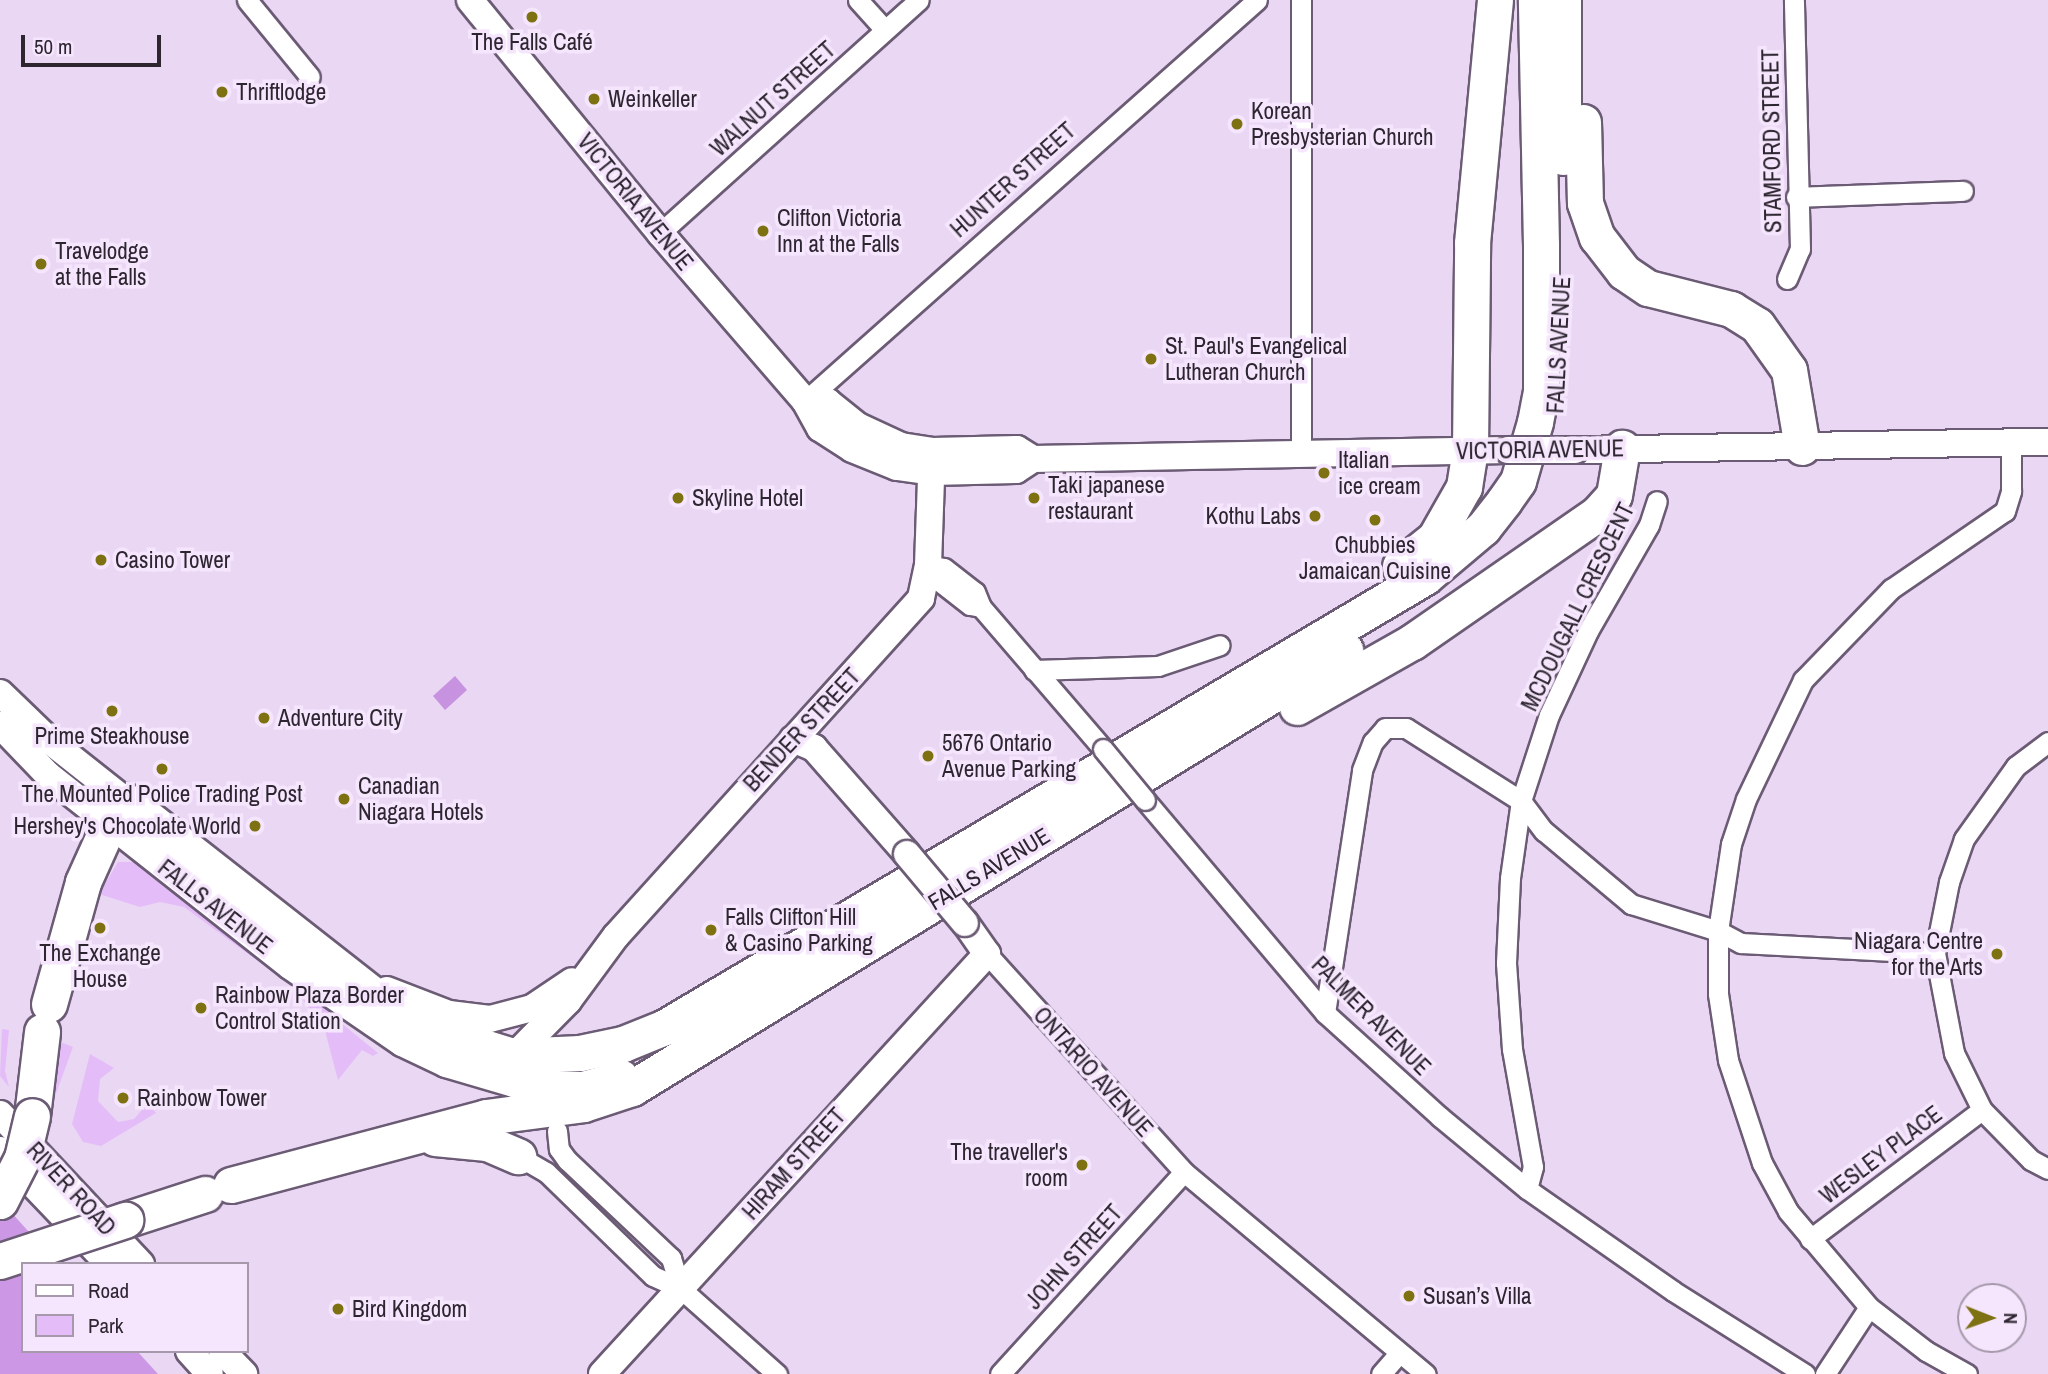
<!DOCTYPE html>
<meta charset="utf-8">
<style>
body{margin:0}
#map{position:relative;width:2048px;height:1374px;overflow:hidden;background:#ead7f4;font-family:"Archivo Narrow",sans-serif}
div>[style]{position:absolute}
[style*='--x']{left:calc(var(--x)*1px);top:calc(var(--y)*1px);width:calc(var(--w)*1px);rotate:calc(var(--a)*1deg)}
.green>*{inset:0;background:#e4bdf8}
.forest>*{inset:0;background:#cc98e5}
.water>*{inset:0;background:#c792e0}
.roads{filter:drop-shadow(2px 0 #6b5b74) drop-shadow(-2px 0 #6b5b74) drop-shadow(0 2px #6b5b74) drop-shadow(0 -2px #6b5b74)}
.street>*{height:19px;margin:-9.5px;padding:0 9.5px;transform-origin:9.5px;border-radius:9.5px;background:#fff}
.secondary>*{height:26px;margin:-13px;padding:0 13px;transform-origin:13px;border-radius:13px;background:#fff}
.highway>*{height:35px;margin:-17.5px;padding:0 17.5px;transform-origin:17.5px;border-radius:17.5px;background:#fff}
.bridges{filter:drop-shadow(2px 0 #6b5b74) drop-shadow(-2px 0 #6b5b74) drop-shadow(0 2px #6b5b74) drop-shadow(0 -2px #6b5b74)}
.street-bridge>*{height:19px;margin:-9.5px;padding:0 9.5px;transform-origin:9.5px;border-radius:9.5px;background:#fff}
.secondary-bridge>*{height:26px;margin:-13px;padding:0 13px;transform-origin:13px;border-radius:13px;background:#fff}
.highway-bridge>*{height:35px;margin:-17.5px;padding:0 17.5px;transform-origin:17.5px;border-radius:17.5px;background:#fff}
.dots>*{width:19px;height:19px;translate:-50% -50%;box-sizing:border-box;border:4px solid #f6e6fd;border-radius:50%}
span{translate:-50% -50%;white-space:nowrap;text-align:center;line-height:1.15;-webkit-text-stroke:7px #f6e6fd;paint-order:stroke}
.poi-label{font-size:23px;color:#2d2631}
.left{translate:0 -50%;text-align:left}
.right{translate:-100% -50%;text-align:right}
.street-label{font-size:23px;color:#2d2631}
.legend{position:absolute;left:21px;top:1262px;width:228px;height:91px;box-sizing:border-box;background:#f6e6fd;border:2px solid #a699ab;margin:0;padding:9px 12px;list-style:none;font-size:21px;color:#2d2631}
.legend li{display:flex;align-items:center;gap:14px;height:35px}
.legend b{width:35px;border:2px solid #a699ab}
.north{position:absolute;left:1957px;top:1283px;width:70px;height:70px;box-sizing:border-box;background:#f6e6fd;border:2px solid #a699ab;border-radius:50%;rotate:91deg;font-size:19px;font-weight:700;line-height:28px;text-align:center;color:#2d2631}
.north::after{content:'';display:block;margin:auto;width:24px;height:32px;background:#7d7111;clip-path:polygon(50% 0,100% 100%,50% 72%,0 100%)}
.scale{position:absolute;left:21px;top:35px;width:140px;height:32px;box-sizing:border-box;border:4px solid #2d2631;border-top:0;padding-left:9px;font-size:21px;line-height:24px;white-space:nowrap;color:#2d2631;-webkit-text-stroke:5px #f6e6fd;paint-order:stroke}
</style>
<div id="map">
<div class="green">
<i style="clip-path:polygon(118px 862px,144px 862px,331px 1007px,330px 1014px,378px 1053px,373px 1056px,362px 1050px,338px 1080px,324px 1027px,292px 986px,184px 907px,160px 902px,140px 907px,99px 894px)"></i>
<i style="clip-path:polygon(2px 1029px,9px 1030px,5px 1071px,9px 1087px,0 1076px)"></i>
<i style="clip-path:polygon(58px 1041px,73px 1047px,50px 1110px,49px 1110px)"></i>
<i style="clip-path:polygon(90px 1054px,114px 1068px,100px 1079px,98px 1101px,118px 1122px,134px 1119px,148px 1103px,156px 1113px,101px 1146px,83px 1142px,72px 1124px)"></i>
</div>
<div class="forest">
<i style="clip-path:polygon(0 1200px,58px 1264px,23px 1264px,23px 1351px,137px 1351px,158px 1374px,0 1374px)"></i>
</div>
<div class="water">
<i style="clip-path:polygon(455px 676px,467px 690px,445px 710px,433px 696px)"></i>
</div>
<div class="roads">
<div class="street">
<i style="--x:247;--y:0;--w:99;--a:50.7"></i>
<i style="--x:858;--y:0;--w:40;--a:48"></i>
<i style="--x:1301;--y:0;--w:454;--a:90"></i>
<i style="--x:1796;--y:197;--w:167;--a:-2.1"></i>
<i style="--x:660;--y:233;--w:348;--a:-42"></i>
<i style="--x:1787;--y:279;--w:33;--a:-67"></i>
<i style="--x:1800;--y:249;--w:249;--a:-91.4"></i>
<i style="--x:805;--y:401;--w:604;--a:-41.58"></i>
<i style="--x:928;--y:565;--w:16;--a:11"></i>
<i style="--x:944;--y:568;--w:39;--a:38"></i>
<i style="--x:975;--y:592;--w:16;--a:68"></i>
<i style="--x:981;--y:607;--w:187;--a:49.3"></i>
<i style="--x:928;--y:565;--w:19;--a:55"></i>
<i style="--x:939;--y:581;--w:39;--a:38"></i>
<i style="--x:970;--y:605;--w:11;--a:10"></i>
<i style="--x:1034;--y:670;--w:124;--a:-1.8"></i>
<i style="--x:1158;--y:666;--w:65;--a:-18.7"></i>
<i style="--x:2048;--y:742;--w:40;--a:143"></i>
<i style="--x:2016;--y:766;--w:90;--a:125.5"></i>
<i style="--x:1964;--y:839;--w:46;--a:109.2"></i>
<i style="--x:1949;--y:882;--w:72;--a:101.2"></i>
<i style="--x:1935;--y:953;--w:102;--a:79.2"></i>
<i style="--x:1954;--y:1053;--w:64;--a:63.8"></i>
<i style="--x:1982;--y:1110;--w:70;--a:45.6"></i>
<i style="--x:2031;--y:1160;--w:19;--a:28"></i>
<i style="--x:1145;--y:800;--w:279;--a:49.8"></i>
<i style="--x:1325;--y:1013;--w:155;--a:42.1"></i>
<i style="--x:1440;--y:1117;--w:113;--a:39.6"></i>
<i style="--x:1527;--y:1189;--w:178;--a:34.9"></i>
<i style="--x:1673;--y:1291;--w:156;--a:32.2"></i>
<i style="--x:987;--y:954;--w:294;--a:47.9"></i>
<i style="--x:1184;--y:1172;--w:315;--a:39.9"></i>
<i style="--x:1325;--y:1013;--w:246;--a:-81.3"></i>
<i style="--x:1362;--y:770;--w:30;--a:-69"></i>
<i style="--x:1373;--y:742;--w:18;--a:-49"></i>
<i style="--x:1385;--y:728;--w:21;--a:0"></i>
<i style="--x:1406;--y:728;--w:136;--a:32.4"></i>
<i style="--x:1521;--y:801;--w:38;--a:53"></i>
<i style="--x:1544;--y:831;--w:114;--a:40"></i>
<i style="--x:1631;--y:904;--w:91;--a:17.2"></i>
<i style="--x:1718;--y:931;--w:26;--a:28"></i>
<i style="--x:1741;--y:943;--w:194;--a:3"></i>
<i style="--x:557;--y:1131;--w:18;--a:84"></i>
<i style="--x:559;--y:1149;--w:14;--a:54"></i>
<i style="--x:567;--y:1160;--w:143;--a:43.3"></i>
<i style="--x:671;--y:1258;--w:31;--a:73"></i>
<i style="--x:518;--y:1156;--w:32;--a:30"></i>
<i style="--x:546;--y:1172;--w:149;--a:44.2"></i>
<i style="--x:653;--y:1276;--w:30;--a:24"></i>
<i style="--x:680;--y:1288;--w:130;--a:41.6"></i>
<i style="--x:1527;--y:1189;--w:23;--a:-75"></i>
<i style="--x:1533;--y:1167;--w:120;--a:-100.1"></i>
<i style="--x:1512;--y:1049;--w:86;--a:-94"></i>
<i style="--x:1506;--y:963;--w:85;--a:-87.3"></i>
<i style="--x:1510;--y:878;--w:78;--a:-81.9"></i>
<i style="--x:1521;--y:801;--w:90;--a:-72"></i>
<i style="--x:1549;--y:715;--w:93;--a:-65.1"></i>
<i style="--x:1588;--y:631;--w:122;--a:-60.1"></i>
<i style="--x:1649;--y:525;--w:25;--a:-72"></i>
<i style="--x:1810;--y:1239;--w:215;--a:-36.9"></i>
<i style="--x:1000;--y:1374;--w:273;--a:-47.7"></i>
<i style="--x:1381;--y:1374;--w:28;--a:-49"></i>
<i style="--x:1825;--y:1374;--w:80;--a:-56.7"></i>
<i style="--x:1967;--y:1374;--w:47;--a:-150.7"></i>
<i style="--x:1926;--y:1351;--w:72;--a:-142.3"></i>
<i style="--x:1869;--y:1307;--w:126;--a:-130.2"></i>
<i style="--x:1788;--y:1211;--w:55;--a:-118.4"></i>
<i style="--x:1762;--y:1163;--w:108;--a:-108.3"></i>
<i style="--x:1728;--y:1060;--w:67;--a:-98.6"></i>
<i style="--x:1718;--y:994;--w:63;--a:-90"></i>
<i style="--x:1718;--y:931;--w:88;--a:-81.5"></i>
<i style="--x:1731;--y:844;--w:47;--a:-71.6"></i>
<i style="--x:1746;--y:799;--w:132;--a:-64.4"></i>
<i style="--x:1803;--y:680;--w:127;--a:-46"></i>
<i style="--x:1891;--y:589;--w:138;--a:-34.4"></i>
<i style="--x:2005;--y:511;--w:21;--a:-73"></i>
<i style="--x:2011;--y:491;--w:48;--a:-90"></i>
</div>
<div class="secondary">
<i style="--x:470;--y:0;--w:301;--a:50.8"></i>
<i style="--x:660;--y:233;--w:222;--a:49.2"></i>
<i style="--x:805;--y:401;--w:31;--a:61"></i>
<i style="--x:820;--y:428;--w:38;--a:33"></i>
<i style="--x:852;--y:449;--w:48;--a:21.8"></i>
<i style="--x:897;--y:467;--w:34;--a:8"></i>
<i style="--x:931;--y:472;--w:85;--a:-1.3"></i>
<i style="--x:1016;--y:470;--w:20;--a:-33"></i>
<i style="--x:805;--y:401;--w:23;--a:2"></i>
<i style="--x:828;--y:402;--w:38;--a:39"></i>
<i style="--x:858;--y:426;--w:47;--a:24.9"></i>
<i style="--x:901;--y:446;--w:31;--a:9"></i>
<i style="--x:932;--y:451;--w:85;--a:-1.3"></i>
<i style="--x:1017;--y:449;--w:19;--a:32"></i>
<i style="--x:1033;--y:459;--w:475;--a:-1.1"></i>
<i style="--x:1575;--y:450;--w:473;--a:-1"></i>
<i style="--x:0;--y:693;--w:69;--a:43.8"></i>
<i style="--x:50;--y:741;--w:97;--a:38.3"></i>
<i style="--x:0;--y:725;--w:69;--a:46.2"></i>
<i style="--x:48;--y:775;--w:308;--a:38.3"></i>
<i style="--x:290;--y:966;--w:136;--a:34.5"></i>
<i style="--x:402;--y:1043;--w:49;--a:25.5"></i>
<i style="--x:446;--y:1064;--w:71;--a:16.4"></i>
<i style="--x:514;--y:1084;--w:68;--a:0.8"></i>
<i style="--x:582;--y:1085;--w:43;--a:-14.7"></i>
<i style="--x:793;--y:739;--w:23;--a:23"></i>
<i style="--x:814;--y:748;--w:141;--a:48.7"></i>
<i style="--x:387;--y:990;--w:66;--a:21.2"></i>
<i style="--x:449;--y:1014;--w:41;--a:7"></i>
<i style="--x:490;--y:1019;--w:43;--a:-14.7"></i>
<i style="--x:532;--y:1008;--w:48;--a:-34"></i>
<i style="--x:510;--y:1060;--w:83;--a:-45.5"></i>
<i style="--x:568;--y:1001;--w:81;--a:-53.6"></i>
<i style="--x:616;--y:936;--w:455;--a:-47.9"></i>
<i style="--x:921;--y:598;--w:34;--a:-78"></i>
<i style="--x:928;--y:565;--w:114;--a:-88"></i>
<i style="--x:0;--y:1114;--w:206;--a:46.8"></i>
<i style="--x:0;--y:1150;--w:158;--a:46.3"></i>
<i style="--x:189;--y:1351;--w:31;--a:48"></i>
<i style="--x:222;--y:1351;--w:32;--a:46"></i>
<i style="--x:602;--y:1374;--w:570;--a:-47.49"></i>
<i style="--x:987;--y:954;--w:38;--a:-125"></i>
</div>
<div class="highway">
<i style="--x:1583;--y:122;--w:81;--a:88.6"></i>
<i style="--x:1585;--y:203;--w:36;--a:71"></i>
<i style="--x:1597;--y:237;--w:44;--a:52.4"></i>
<i style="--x:1624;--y:272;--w:29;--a:34"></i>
<i style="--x:1648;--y:288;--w:86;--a:14.2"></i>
<i style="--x:1731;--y:309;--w:31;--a:32"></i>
<i style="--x:1757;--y:325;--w:55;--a:54.6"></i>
<i style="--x:1789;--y:370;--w:78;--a:80.4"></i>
<i style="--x:1563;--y:157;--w:157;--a:-90"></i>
<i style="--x:1400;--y:566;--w:45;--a:-38.7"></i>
<i style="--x:1435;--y:538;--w:59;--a:-60.4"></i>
<i style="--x:1464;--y:487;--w:36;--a:-81"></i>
<i style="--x:1470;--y:451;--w:208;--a:-89.4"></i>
<i style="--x:1472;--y:243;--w:244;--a:-84.6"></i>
<i style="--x:1297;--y:707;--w:132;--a:-29.5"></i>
<i style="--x:1412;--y:642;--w:225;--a:-34.7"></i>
<i style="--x:1597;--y:514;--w:25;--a:-48"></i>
<i style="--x:1614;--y:495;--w:48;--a:-80.3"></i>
<i style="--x:49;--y:1004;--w:127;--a:-74.4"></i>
<i style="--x:83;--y:882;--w:66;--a:-65.8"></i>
<i style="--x:110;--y:822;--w:26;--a:-53"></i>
<i style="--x:126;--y:801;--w:324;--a:38.1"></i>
<i style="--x:381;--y:1001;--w:62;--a:29.9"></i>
<i style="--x:435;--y:1032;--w:82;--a:17.1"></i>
<i style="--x:513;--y:1056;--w:67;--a:-2.6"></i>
<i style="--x:580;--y:1053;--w:44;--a:-11.8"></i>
<i style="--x:623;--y:1044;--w:45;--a:-22"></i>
<i style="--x:665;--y:1027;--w:883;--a:-30.63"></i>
<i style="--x:1425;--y:577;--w:76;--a:-40.2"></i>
<i style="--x:1483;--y:528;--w:34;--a:-52"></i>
<i style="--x:1504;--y:501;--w:24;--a:-55"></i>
<i style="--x:1518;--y:481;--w:61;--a:-73.9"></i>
<i style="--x:1535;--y:422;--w:33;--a:-79"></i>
<i style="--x:1541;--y:390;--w:145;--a:-90"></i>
<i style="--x:1541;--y:245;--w:245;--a:-91.2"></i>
<i style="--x:32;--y:1116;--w:85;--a:-83.2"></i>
<i style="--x:435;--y:1138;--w:52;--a:5.5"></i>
<i style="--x:487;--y:1143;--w:34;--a:23"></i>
<i style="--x:231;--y:1185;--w:264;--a:-14.9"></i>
<i style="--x:486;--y:1117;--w:98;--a:-7.6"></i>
<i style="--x:583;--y:1104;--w:52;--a:-18.1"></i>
<i style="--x:632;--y:1088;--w:837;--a:-31.56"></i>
<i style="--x:125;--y:1220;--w:84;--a:-18"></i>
</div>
</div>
<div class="bridges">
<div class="street-bridge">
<i style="--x:1103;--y:749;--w:66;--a:50.5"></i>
</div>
<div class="secondary-bridge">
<i style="--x:1508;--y:450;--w:67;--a:0"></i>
<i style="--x:907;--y:854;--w:90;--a:50"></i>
</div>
<div class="highway-bridge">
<i style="--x:0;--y:1201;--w:48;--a:-62.9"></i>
<i style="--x:22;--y:1158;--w:43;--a:-76.6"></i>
<i style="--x:0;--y:1261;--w:132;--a:-18.2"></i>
</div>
</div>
<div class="dots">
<i style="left:532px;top:17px;background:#7d7111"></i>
<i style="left:222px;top:92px;background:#7d7111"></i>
<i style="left:594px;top:99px;background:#7d7111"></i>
<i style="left:1237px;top:124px;background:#7d7111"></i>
<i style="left:763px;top:231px;background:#7d7111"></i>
<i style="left:41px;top:264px;background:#7d7111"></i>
<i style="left:1151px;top:359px;background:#7d7111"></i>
<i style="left:1324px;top:473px;background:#7d7111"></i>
<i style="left:678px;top:498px;background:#7d7111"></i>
<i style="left:1034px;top:498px;background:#7d7111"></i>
<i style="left:1315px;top:516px;background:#7d7111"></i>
<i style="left:1375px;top:520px;background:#7d7111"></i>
<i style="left:101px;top:560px;background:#7d7111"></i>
<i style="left:112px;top:711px;background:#7d7111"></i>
<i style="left:264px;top:718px;background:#7d7111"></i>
<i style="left:928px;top:756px;background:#7d7111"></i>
<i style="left:162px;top:769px;background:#7d7111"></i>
<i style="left:344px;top:799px;background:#7d7111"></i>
<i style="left:255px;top:826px;background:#7d7111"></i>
<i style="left:100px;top:928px;background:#7d7111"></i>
<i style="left:711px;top:930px;background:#7d7111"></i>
<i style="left:1997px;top:954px;background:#7d7111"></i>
<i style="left:201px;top:1008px;background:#7d7111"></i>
<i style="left:123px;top:1098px;background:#7d7111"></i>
<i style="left:1082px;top:1165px;background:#7d7111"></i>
<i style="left:1409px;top:1296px;background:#7d7111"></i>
<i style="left:338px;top:1309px;background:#7d7111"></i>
</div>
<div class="poi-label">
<span style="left:532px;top:42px">The Falls Café</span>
<span class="left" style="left:236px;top:92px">Thriftlodge</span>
<span class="left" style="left:608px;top:99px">Weinkeller</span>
<span class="left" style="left:1251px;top:124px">Korean<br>Presbysterian Church</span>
<span class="left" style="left:777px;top:231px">Clifton Victoria<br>Inn at the Falls</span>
<span class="left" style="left:55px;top:264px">Travelodge<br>at the Falls</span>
<span class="left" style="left:1165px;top:359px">St. Paul's Evangelical<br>Lutheran Church</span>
<span class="left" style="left:1338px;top:473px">Italian<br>ice cream</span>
<span class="left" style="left:1048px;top:498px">Taki japanese<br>restaurant</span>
<span class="left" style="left:692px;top:498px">Skyline Hotel</span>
<span class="right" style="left:1301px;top:516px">Kothu Labs</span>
<span style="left:1375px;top:558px">Chubbies<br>Jamaican Cuisine</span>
<span class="left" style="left:115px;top:560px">Casino Tower</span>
<span class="left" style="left:278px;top:718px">Adventure City</span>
<span style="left:112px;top:736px">Prime Steakhouse</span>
<span class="left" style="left:942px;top:756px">5676 Ontario<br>Avenue Parking</span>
<span class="left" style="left:358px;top:799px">Canadian<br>Niagara Hotels</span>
<span style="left:162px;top:794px">The Mounted Police Trading Post</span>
<span class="right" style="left:241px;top:826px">Hershey's Chocolate World</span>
<span class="left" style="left:725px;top:930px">Falls Clifton Hill<br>&amp; Casino Parking</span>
<span class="right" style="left:1983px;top:954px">Niagara Centre<br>for the Arts</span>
<span style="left:100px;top:966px">The Exchange<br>House</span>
<span class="left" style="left:215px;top:1008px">Rainbow Plaza Border<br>Control Station</span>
<span class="left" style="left:137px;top:1098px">Rainbow Tower</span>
<span class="right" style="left:1068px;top:1165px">The traveller's<br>room</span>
<span class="left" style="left:1423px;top:1296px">Susan’s Villa</span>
<span class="left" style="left:352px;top:1309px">Bird Kingdom</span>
</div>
<div class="street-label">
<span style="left:773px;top:99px;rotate:-42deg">WALNUT STREET</span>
<span style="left:1772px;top:141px;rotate:-91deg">STAMFORD STREET</span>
<span style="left:1013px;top:180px;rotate:-42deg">HUNTER STREET</span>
<span style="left:635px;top:202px;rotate:51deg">VICTORIA AVENUE</span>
<span style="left:1559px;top:345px;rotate:-87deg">FALLS AVENUE</span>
<span style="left:1540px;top:450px;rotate:-1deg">VICTORIA AVENUE</span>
<span style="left:1578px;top:607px;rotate:-64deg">MCDOUGALL CRESCENT</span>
<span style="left:802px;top:730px;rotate:-47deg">BENDER STREET</span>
<span style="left:989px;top:869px;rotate:-31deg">FALLS AVENUE</span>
<span style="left:215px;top:907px;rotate:38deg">FALLS AVENUE</span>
<span style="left:1371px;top:1016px;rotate:45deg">PALMER AVENUE</span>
<span style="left:1093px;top:1072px;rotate:48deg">ONTARIO AVENUE</span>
<span style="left:1881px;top:1155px;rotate:-37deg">WESLEY PLACE</span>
<span style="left:794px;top:1164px;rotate:-48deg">HIRAM STREET</span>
<span style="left:71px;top:1189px;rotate:47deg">RIVER ROAD</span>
<span style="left:1074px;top:1257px;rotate:-48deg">JOHN STREET</span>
</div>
<ul class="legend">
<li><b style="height:9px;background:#fff"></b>Road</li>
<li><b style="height:19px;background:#e4bdf8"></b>Park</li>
</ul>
<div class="north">N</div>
<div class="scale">50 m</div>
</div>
